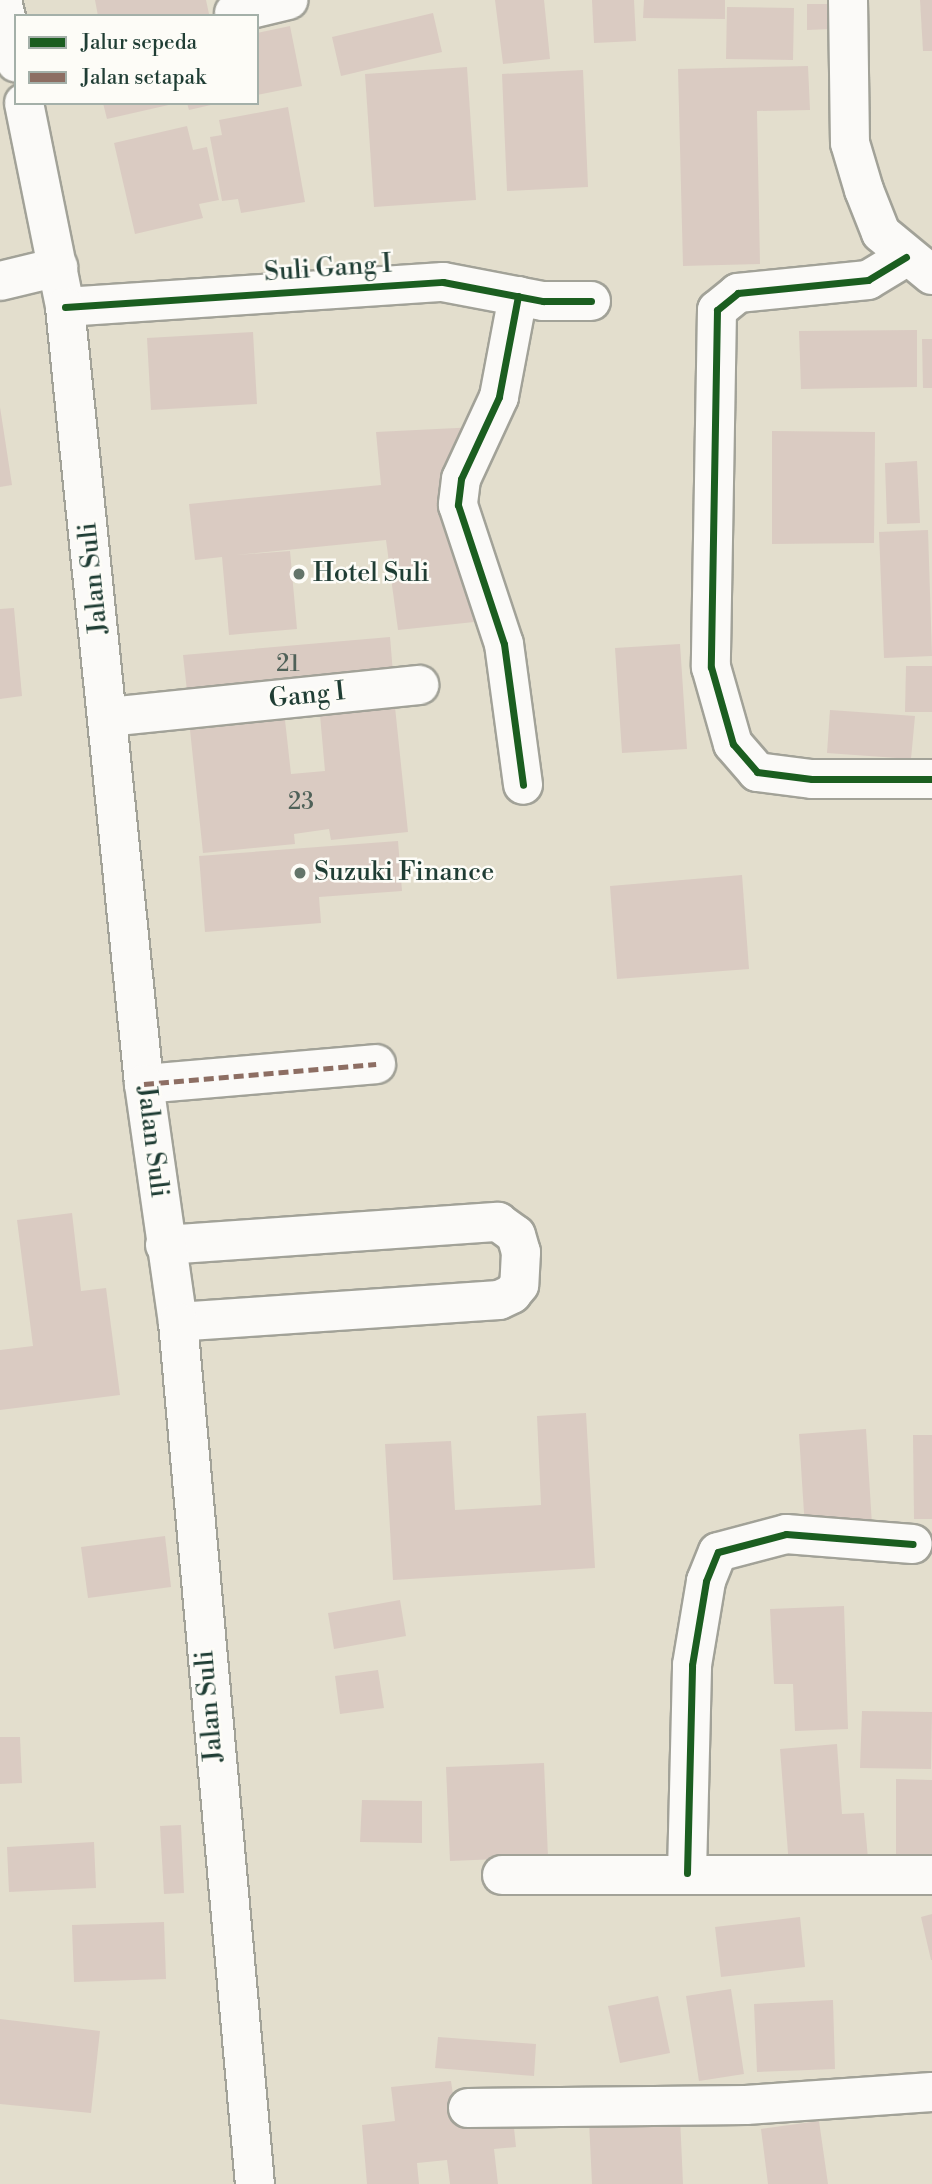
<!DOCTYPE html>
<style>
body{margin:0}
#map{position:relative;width:932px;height:2184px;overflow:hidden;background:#e3decd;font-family:"Libre Bodoni",serif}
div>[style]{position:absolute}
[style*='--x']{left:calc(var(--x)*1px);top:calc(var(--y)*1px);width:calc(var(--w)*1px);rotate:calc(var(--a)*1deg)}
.building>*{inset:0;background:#dacbc2}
.roads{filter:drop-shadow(2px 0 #a2a298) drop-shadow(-2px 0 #a2a298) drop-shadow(0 2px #a2a298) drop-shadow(0 -2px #a2a298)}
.minor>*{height:38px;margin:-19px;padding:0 19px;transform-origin:19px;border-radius:19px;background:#fbfaf8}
.major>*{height:38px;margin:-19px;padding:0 19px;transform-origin:19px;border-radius:19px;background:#fbfaf8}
.quiet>*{height:5px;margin-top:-2.5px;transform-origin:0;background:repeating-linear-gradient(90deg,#8d6e63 0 10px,transparent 0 15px)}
.cycleway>*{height:7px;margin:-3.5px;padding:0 3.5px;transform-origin:3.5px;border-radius:3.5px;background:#1b5e20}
.dots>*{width:19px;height:19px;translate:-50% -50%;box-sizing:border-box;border:4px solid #fdfcf7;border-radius:50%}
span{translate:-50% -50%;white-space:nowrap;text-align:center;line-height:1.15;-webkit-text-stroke:5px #fdfcf7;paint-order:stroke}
.number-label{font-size:23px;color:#4f6158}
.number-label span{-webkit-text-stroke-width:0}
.street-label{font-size:26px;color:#1f3d34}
.poi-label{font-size:26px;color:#1f3d34}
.left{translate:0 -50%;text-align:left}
.legend{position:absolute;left:14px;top:14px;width:245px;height:91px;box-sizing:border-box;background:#fdfcf7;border:2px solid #a4b0a9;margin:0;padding:9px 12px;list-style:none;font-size:21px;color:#1f3d34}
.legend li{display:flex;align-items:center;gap:14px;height:35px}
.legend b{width:35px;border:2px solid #a4b0a9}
</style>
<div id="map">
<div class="building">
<i style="clip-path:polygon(95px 0,206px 0,209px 14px,98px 16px)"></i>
<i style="clip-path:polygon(495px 0,544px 0,550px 59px,503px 64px)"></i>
<i style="clip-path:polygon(592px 0,634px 0,636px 41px,594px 43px)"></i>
<i style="clip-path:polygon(644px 0,725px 0,725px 19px,643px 18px)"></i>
<i style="clip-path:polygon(920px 0,932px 0,932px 51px,923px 51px)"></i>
<i style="clip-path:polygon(807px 4px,830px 4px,831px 29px,807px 30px)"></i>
<i style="clip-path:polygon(727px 7px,794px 8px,793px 60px,726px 59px)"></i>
<i style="clip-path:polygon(433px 13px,442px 52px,341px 76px,332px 37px)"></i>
<i style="clip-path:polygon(290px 26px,302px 86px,257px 95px,257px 33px)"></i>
<i style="clip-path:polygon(808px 66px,810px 110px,757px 111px,760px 264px,683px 266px,678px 69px)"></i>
<i style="clip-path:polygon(467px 67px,476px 200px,374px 207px,365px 74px)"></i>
<i style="clip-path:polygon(583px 70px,588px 187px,507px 191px,502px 74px)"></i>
<i style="clip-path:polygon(103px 103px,172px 103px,173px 104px,107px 119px)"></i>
<i style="clip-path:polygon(187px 103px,215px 103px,215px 104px,189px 110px)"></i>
<i style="clip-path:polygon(288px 107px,305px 202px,241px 213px,238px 199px,222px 201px,210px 137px,222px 135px,219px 120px)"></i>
<i style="clip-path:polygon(187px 126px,193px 150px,207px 147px,219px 200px,199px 204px,203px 218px,135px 234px,114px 143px)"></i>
<i style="clip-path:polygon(917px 330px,917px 387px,801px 389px,799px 331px)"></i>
<i style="clip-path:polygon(253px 332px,257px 404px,151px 410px,147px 338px)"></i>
<i style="clip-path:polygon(922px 339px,932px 339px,932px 388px,923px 388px)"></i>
<i style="clip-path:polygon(0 407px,12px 485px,0 487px)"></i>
<i style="clip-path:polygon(477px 427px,446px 529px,474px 622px,398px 630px,386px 540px,236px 555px,290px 551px,297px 629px,229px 635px,222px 557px,195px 560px,189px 504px,381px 485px,376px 432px)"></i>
<i style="clip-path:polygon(772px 431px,875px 432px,874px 543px,772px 544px)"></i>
<i style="clip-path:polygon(917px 461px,920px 523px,887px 524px,885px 463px)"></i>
<i style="clip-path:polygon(928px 530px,932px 656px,884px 658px,879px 532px)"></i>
<i style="clip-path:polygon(14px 608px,22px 696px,0 699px,0 609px)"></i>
<i style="clip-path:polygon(390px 637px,393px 673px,187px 691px,183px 655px)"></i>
<i style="clip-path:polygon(680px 644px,687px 749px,622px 753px,615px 648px)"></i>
<i style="clip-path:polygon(906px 666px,932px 666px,932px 712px,905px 712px)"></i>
<i style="clip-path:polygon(395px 707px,408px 832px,331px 840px,329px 829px,294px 834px,295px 844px,203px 853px,190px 730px,285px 720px,291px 774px,325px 771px,320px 715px)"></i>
<i style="clip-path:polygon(830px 710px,915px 716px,911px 759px,827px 753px)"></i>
<i style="clip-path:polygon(398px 841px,402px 891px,319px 897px,321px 923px,205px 932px,199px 856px)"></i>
<i style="clip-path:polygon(742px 875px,749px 969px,617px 979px,610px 886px)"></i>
<i style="clip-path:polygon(72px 1213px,81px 1291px,106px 1288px,120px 1395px,0 1410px,0 1350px,33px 1346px,17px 1220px)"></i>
<i style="clip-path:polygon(586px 1413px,595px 1568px,393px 1580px,385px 1444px,451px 1441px,455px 1510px,541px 1505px,537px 1416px)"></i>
<i style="clip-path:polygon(866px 1429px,872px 1525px,805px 1529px,799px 1434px)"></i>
<i style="clip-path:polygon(913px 1435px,932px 1435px,932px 1519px,914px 1519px)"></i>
<i style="clip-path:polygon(165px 1536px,171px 1587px,88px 1598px,81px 1547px)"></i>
<i style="clip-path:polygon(400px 1600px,406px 1636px,334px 1649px,328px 1613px)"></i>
<i style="clip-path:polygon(844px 1606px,848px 1729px,795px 1731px,793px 1684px,774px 1684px,770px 1609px)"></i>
<i style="clip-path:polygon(378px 1670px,384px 1708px,340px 1714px,335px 1676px)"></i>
<i style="clip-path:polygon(862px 1711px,932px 1712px,931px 1769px,860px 1768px)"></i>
<i style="clip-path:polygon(0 1737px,20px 1737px,22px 1783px,0 1784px)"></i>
<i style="clip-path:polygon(837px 1744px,842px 1814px,864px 1813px,868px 1859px,789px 1866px,780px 1749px)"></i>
<i style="clip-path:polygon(544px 1763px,548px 1857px,450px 1861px,446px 1767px)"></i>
<i style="clip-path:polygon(896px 1779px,932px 1780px,932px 1855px,896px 1855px)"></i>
<i style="clip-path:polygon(362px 1800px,422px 1801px,422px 1843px,360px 1842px)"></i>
<i style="clip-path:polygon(181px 1825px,184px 1893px,164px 1894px,160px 1826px)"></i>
<i style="clip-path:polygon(94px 1842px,96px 1888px,9px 1892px,7px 1847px)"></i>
<i style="clip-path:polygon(932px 1914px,932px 1960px,931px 1960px,921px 1917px)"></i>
<i style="clip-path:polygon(800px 1917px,805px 1967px,721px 1977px,715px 1927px)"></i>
<i style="clip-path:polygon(164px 1922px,166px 1979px,74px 1982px,72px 1925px)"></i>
<i style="clip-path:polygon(731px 1989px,744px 2074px,699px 2081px,686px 1996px)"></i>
<i style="clip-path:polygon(658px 1996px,670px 2053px,620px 2063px,608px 2006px)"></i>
<i style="clip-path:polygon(833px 2000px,835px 2069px,757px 2072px,754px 2004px)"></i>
<i style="clip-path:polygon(0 2019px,100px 2031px,91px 2113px,0 2104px)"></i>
<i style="clip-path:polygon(438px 2037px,536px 2044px,534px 2076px,435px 2068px)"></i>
<i style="clip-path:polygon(451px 2081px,456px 2115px,512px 2109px,516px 2147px,494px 2149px,498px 2184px,450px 2184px,447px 2160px,417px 2163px,419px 2184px,367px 2184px,362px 2125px,395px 2121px,391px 2087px)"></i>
<i style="clip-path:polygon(680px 2117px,683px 2184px,592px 2184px,589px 2121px)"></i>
<i style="clip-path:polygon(819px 2121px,828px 2184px,768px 2184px,761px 2129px)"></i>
</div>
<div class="roads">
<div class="minor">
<i style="--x:848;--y:0;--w:143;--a:89.2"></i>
<i style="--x:850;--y:143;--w:49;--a:73.4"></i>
<i style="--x:864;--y:190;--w:46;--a:68.4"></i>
<i style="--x:881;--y:233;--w:66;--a:39.5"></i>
<i style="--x:234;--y:13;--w:56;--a:-13.5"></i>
<i style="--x:906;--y:257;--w:44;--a:148.8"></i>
<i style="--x:868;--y:280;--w:131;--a:174.3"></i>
<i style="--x:738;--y:293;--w:27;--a:141"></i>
<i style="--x:717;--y:310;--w:357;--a:91"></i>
<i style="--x:711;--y:667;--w:80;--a:74.1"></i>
<i style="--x:733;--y:744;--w:37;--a:49"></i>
<i style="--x:757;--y:772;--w:55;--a:7.3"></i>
<i style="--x:812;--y:779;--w:120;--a:0"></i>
<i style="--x:0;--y:281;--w:60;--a:-13.6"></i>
<i style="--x:518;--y:296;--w:103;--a:100.7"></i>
<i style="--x:499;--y:397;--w:90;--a:114.9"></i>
<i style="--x:461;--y:479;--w:26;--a:97"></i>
<i style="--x:458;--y:505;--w:146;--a:71.7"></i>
<i style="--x:504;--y:644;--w:142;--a:82.3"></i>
<i style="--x:65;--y:307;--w:379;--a:-3.8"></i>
<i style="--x:443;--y:282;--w:102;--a:10.8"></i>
<i style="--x:543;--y:301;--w:48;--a:0"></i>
<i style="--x:109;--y:717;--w:312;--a:-5.9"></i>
<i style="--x:144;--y:1084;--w:233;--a:-4.9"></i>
<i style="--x:165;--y:1245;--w:334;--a:-4"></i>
<i style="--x:498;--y:1222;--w:22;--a:36"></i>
<i style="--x:516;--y:1235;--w:18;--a:74"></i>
<i style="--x:521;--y:1252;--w:33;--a:93"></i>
<i style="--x:519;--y:1285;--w:11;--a:128"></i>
<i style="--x:512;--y:1294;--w:14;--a:155"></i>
<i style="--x:499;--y:1300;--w:322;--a:176.1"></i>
<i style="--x:687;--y:1873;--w:208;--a:-88.6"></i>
<i style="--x:692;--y:1665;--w:85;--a:-80.5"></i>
<i style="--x:706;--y:1581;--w:31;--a:-68"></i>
<i style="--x:718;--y:1552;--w:70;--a:-14.8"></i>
<i style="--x:786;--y:1534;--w:127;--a:4.5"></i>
<i style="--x:502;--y:1875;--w:430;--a:0"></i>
<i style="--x:468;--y:2108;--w:278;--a:-0.6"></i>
<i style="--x:746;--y:2105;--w:186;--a:-4"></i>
</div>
<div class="major">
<i style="--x:2;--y:0;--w:64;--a:77.3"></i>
<i style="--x:24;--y:103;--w:208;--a:78.6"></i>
<i style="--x:65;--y:307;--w:781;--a:84.19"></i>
<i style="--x:144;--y:1084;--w:240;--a:81.9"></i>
<i style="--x:178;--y:1322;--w:865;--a:84.9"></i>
</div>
</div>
<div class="quiet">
<i style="--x:144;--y:1084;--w:233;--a:-4.9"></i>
</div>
<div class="cycleway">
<i style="--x:906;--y:257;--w:44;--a:148.8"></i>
<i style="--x:868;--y:280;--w:131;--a:174.3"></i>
<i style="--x:738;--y:293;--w:27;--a:141"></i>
<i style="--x:717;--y:310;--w:357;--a:91"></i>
<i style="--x:711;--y:667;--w:80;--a:74.1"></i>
<i style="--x:733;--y:744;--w:37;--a:49"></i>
<i style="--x:757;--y:772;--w:55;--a:7.3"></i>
<i style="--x:812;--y:779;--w:120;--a:0"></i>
<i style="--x:518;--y:296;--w:103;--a:100.7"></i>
<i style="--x:499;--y:397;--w:90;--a:114.9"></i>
<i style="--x:461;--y:479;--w:26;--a:97"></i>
<i style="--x:458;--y:505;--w:146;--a:71.7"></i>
<i style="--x:504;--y:644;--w:142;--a:82.3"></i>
<i style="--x:65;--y:307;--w:379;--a:-3.8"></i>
<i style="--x:443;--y:282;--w:102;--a:10.8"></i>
<i style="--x:543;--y:301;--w:48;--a:0"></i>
<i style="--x:687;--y:1873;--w:208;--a:-88.6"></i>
<i style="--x:692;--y:1665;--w:85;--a:-80.5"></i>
<i style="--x:706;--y:1581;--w:31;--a:-68"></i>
<i style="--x:718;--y:1552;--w:70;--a:-14.8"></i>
<i style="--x:786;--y:1534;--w:127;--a:4.5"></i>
</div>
<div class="dots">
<i style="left:299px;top:574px;background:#64756a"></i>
<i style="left:300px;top:873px;background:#64756a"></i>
</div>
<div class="number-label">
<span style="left:288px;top:664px">21</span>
<span style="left:301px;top:802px">23</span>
</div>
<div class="street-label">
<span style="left:328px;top:269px;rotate:-4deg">Suli Gang I</span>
<span style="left:94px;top:578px;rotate:-96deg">Jalan Suli</span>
<span style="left:307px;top:696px;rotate:-6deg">Gang I</span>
<span style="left:152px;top:1142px;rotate:83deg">Jalan Suli</span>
<span style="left:210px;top:1706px;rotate:-95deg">Jalan Suli</span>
</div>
<div class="poi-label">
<span class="left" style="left:313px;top:574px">Hotel Suli</span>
<span class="left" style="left:314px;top:873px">Suzuki Finance</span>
</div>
<ul class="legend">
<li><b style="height:9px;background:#1b5e20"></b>Jalur sepeda</li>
<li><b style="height:9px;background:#8d6e63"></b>Jalan setapak</li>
</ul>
</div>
